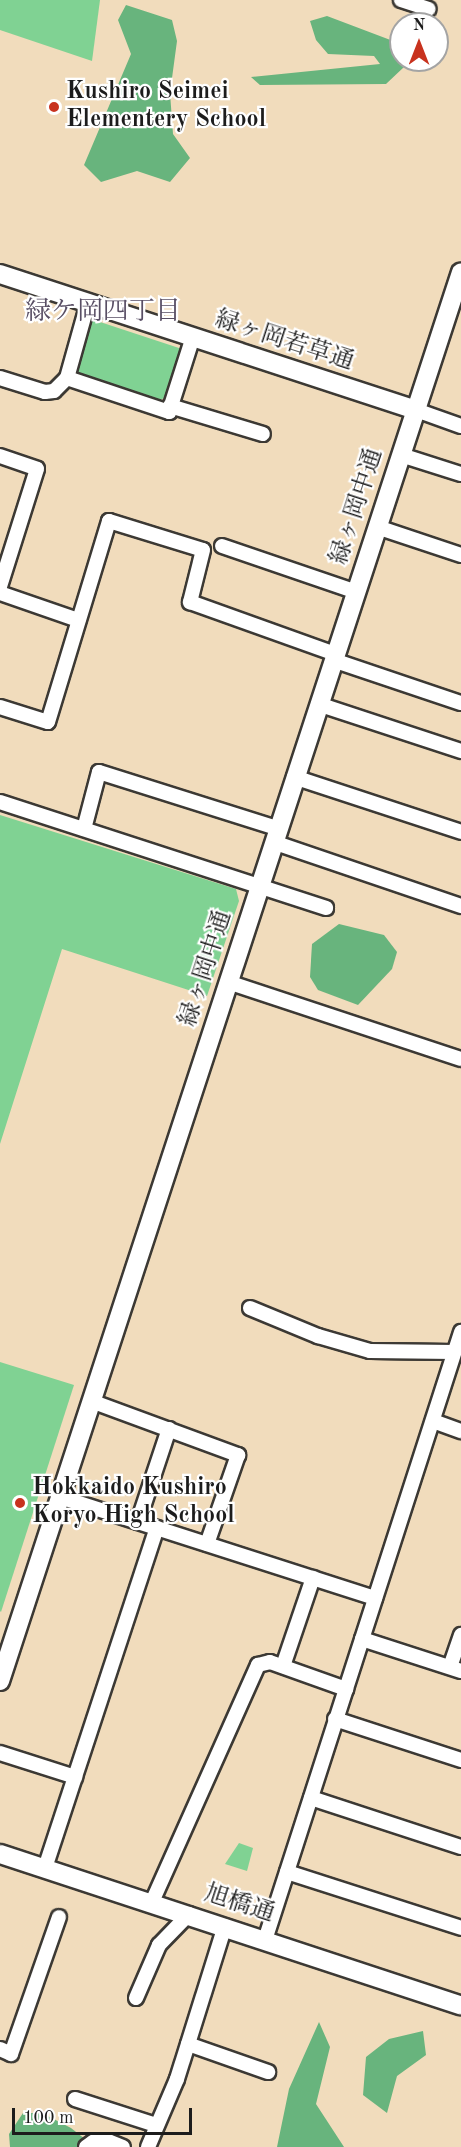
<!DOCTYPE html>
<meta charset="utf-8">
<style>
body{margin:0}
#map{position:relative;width:461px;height:2147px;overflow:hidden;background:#f1dcbc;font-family:"Old Standard TT","Noto Serif JP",serif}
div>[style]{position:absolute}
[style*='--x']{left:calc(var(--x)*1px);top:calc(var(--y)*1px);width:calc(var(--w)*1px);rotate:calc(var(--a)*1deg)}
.green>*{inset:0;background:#80d293}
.forest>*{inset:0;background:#68b47d}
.roads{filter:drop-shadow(2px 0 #3c3934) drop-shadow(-2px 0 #3c3934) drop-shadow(0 2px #3c3934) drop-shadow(0 -2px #3c3934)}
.minor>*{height:14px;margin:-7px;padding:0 7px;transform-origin:7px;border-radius:7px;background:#fff}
.tertiary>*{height:18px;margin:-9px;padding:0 9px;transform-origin:9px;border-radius:9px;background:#fff}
.dots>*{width:16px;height:16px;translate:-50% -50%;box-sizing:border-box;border:3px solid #fff;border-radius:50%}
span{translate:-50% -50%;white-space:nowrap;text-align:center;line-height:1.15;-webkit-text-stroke:4.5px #fff;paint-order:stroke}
.poi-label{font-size:24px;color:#1c1c1c;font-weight:700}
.left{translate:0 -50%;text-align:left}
.street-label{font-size:24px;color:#1c1c1c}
.neighbourhood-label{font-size:26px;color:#584e64}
.north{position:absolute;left:389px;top:12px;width:60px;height:60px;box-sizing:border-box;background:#fff;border:2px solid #a4a4a4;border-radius:50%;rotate:0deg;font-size:16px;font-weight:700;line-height:24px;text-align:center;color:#1c1c1c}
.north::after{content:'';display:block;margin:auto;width:21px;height:27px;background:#c8321e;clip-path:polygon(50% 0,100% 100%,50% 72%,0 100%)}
.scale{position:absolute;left:12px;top:2108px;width:180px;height:27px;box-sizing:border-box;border:3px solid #1c1c1c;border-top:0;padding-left:8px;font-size:18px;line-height:21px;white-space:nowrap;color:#1c1c1c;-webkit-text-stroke:4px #fff;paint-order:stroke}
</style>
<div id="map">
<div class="green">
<i style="clip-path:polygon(0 0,100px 0,92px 61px,0 30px)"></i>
<i style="clip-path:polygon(91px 319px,182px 349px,167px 396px,159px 401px,80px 378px,75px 368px)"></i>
<i style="clip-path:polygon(0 815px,236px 889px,239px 901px,207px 996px,62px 949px,0 1144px)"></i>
<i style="clip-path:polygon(0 1362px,74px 1385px,1px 1612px,0 1611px)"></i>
<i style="clip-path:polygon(239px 1843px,253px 1848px,247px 1871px,225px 1864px)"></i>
</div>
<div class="forest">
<i style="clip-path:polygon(126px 5px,172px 20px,177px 41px,170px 93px,173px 134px,190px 158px,170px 182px,137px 171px,101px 182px,84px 165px,131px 54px,118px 20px)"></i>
<i style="clip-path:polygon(327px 16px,401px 44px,404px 67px,386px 84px,260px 85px,251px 77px,380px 64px,374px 56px,328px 54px,316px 40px,310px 21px)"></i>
<i style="clip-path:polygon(339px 924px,384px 935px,397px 952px,392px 969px,358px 1005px,318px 990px,310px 977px,312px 944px)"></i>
<i style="clip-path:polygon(319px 2022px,330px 2047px,316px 2104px,344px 2147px,277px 2147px,289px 2089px)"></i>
<i style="clip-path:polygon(423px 2031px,426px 2055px,397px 2076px,387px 2113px,363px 2095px,366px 2057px,389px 2039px)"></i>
<i style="clip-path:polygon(23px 2113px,42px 2113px,71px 2128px,95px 2147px,10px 2147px,9px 2134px)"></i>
</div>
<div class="roads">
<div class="minor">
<i style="--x:401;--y:0;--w:29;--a:18"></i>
<i style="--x:0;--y:378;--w:47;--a:17.3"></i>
<i style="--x:45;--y:392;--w:9;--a:-6"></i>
<i style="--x:54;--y:391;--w:18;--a:-45"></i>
<i style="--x:67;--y:378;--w:78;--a:-74.4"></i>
<i style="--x:67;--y:378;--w:108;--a:18.4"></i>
<i style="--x:169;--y:412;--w:79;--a:-72.3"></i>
<i style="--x:170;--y:406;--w:97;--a:16.8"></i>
<i style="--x:416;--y:410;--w:48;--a:19.6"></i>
<i style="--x:401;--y:455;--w:63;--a:17.6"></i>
<i style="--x:0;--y:456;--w:39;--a:19"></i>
<i style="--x:37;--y:469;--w:123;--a:107.5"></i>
<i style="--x:377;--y:527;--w:89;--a:18.4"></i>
<i style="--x:222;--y:546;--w:142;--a:18.9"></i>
<i style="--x:0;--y:593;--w:83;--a:19.1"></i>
<i style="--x:333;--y:660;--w:135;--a:18.6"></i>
<i style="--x:318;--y:704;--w:151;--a:18.2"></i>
<i style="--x:0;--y:707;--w:50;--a:17.4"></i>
<i style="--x:48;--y:722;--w:210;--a:-73.1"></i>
<i style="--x:109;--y:521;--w:98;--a:17.1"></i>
<i style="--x:203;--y:550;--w:54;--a:104"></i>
<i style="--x:190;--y:602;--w:154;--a:19.7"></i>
<i style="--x:294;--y:777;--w:176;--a:18.2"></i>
<i style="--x:0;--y:802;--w:343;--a:18"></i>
<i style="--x:84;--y:829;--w:59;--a:-75.3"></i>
<i style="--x:99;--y:772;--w:187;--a:17.5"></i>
<i style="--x:273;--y:842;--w:199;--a:18.8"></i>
<i style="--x:228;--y:982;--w:245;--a:18.3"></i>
<i style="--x:250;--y:1308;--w:74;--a:22.4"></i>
<i style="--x:318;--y:1336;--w:54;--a:16.1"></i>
<i style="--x:370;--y:1351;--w:84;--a:0.7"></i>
<i style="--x:91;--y:1401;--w:157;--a:20.2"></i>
<i style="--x:238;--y:1455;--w:94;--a:109.2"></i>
<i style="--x:433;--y:1421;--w:30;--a:20"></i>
<i style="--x:60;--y:1497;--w:331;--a:17.8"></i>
<i style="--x:138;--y:1522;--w:98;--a:-71.6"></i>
<i style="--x:362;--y:1639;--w:104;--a:17.9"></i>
<i style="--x:283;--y:1666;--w:93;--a:-71.2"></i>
<i style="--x:450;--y:1667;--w:34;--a:-71"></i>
<i style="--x:335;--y:1719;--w:133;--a:18"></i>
<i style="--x:0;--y:1753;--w:79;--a:17.7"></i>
<i style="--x:311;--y:1798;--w:158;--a:18.1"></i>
<i style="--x:45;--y:1868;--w:358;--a:-71.8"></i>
<i style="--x:287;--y:1872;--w:183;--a:17.8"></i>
<i style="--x:152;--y:1902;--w:260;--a:-65.9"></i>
<i style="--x:258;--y:1665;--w:12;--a:-14"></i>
<i style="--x:270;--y:1662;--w:81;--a:19.6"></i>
<i style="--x:265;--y:1940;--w:639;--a:-72.13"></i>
<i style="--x:136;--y:1998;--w:58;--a:-66.5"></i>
<i style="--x:159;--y:1945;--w:43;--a:-45.9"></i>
<i style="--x:188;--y:2044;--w:85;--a:19.3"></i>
<i style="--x:0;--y:2049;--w:12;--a:24"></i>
<i style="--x:11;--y:2054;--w:145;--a:-70.7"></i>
<i style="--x:75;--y:2099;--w:85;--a:17.8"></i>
<i style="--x:86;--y:2147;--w:9;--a:-36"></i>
<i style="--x:93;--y:2142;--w:15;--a:-4"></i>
<i style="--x:108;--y:2141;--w:16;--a:22"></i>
<i style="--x:148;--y:2147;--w:74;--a:-66.9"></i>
<i style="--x:177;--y:2079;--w:160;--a:-72.6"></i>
</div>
<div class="tertiary">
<i style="--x:0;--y:274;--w:438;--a:18.1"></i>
<i style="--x:0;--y:1681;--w:1482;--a:-71.88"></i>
<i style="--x:0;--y:1854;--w:485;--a:18.2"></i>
</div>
</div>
<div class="dots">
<i style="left:54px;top:107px;background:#c8321e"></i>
<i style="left:20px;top:1503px;background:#c8321e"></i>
</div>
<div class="poi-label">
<span class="left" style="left:66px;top:107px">Kushiro Seimei<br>Elementery School</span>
<span class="left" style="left:32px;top:1503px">Hokkaido Kushiro<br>Koryo High School</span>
</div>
<div class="street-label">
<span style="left:284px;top:342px;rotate:18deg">緑ヶ岡若草通</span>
<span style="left:358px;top:507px;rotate:-72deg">緑ヶ岡中通</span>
<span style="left:207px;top:969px;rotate:-72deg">緑ヶ岡中通</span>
<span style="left:239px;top:1905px;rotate:18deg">旭橋通</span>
</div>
<div class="neighbourhood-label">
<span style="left:103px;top:313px">緑ケ岡四丁目</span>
</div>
<div class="north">N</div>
<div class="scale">100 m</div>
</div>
